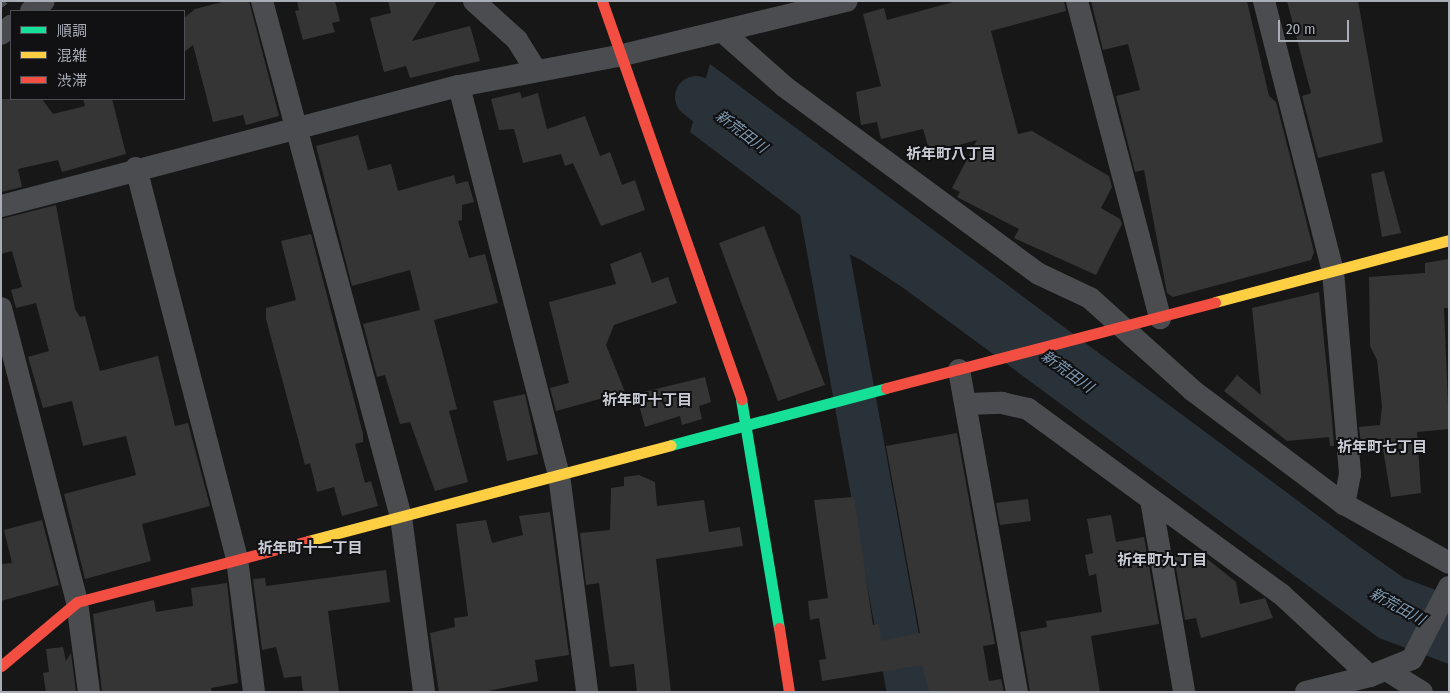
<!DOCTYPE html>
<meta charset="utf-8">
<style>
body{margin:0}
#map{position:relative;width:1450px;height:693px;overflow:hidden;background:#171717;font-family:"Fira Sans Condensed","Noto Sans JP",sans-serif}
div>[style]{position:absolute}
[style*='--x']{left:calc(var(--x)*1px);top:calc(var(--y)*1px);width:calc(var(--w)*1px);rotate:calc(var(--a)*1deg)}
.water>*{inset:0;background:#2a3239}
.river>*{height:42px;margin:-21px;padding:0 21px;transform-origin:21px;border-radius:21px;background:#2a3239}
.building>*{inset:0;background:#353536}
.street>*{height:22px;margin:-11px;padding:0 11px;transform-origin:11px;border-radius:11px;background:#4b4c50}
.fast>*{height:11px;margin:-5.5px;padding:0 5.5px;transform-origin:5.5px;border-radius:5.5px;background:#16e098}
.slow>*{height:11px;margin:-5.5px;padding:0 5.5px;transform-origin:5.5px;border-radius:5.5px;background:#ffcf43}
.jam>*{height:11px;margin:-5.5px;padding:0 5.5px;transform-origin:5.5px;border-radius:5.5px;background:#f24e42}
.rail>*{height:4px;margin-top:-2px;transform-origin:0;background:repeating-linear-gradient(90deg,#4b4c4f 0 6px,transparent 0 11px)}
span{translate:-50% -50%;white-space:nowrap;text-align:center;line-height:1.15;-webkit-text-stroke:4px #111113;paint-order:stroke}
.water-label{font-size:15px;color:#7f9bb3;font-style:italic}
.neighbourhood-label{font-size:15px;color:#c9ccd4;font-weight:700}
.frame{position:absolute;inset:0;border:2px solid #a8adb8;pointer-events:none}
.legend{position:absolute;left:10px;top:10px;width:175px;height:90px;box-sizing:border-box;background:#111113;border:1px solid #4d4f55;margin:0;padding:6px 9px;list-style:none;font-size:15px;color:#a8adb8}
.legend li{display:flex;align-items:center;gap:10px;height:25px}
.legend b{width:25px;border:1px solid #4d4f55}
.scale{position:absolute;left:1278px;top:20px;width:71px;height:22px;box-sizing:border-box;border:2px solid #a8adb8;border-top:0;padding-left:6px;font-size:15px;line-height:18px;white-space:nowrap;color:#a8adb8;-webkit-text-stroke:4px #111113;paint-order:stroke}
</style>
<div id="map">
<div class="water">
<i style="clip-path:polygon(710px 64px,1360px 547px,1404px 578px,1449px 595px,1449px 664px,1379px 638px,902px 287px,861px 260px,816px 237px,808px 221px,690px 132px)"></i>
</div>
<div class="river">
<i style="--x:696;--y:97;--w:62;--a:37.8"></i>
<i style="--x:817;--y:190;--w:510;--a:79.73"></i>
</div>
<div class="building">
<i style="clip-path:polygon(226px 1px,249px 1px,279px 116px,246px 125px,243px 115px,213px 122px,193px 45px,184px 52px,184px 18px,195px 9px)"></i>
<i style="clip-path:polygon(297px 1px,335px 1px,340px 21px,332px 23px,335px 32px,303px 40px,295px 11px,299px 10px)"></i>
<i style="clip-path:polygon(388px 1px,437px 1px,412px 41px,470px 26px,480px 61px,410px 78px,406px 66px,384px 72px,370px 18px,391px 13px)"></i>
<i style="clip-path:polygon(957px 1px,1064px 1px,1066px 11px,991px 31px,1018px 134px,1032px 131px,1109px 176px,1112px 187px,1101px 208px,1120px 219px,1122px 224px,1096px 275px,1014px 238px,1019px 229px,957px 197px,960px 192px,952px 188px,977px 140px,930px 153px,923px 129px,881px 139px,877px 122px,861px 125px,856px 92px,881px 86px,863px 14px,884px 8px,887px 20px)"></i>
<i style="clip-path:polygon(1091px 1px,1247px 1px,1269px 96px,1276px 102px,1292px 164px,1314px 252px,1311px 260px,1173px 297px,1167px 293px,1144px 170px,1135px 172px,1116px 96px,1140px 90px,1128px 44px,1103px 50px)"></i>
<i style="clip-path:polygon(1287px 1px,1358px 1px,1383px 142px,1318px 158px,1302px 96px,1311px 93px)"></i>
<i style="clip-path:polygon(520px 92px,522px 98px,538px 93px,547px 129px,585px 116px,600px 156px,610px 152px,622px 185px,635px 180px,645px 210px,601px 226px,573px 163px,565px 166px,561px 154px,523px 163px,514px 129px,499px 130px,491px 99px)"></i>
<i style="clip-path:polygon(1px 99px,42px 99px,53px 114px,85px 106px,83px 99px,112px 99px,126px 154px,62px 172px,58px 160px,18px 169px,22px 187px,1px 192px)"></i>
<i style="clip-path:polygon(358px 135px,368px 170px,391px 164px,398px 191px,454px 175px,456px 184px,468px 181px,474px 202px,462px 205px,462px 220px,458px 221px,469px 258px,485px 254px,498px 303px,434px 320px,457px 409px,449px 411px,468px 482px,435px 491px,410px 422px,400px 424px,385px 375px,377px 377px,363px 324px,420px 310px,410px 270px,352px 286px,316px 146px)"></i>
<i style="clip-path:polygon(1384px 171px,1401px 233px,1382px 237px,1371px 174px)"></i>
<i style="clip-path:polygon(56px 205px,75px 309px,80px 317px,85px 316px,100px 371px,158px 356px,175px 426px,188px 423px,210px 506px,142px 524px,151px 561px,85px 579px,64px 494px,136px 475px,126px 436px,83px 446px,72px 401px,43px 408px,28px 357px,49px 351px,36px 303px,16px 308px,11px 290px,22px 287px,12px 251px,1px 254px,1px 219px)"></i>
<i style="clip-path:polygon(764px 226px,825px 385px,778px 401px,719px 243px)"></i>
<i style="clip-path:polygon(311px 234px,363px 434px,363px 442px,355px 444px,365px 483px,371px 481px,378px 506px,342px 516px,334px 487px,317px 492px,310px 463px,305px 465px,266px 319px,266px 308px,296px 300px,281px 241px)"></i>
<i style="clip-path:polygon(641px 252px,652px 283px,668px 277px,677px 303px,614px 325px,606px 345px,625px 392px,556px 411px,550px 388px,569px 383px,549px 302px,616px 284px,610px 264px)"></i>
<i style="clip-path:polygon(1449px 259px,1449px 308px,1444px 308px,1449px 429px,1417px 432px,1421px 493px,1391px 497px,1382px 443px,1361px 444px,1359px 427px,1380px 425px,1382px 406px,1377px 360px,1370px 346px,1369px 277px,1425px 273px,1425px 263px)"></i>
<i style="clip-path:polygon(1319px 292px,1332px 419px,1334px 446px,1330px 446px,1329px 437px,1287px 441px,1224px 391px,1237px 375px,1261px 395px,1252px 308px)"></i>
<i style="clip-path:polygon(705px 377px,711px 402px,699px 406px,702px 419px,682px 425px,680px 416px,645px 427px,636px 394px)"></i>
<i style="clip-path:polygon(525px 394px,538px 454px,507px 461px,493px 401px)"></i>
<i style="clip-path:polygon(957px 433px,995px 644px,983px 646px,989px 681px,1001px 679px,1004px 692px,929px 692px,922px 665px,822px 681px,819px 660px,826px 659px,819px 618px,810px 620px,808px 601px,828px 598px,814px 500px,854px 497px,873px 625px,879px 624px,881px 641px,920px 633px,886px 446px)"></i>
<i style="clip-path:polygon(639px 475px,655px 482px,657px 506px,704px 500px,709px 532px,740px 527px,743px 546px,656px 559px,671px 692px,637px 692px,634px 664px,610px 667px,599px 583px,586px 585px,580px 533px,610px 530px,611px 488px,624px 486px,624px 477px)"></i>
<i style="clip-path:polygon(1028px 499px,1031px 521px,1000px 525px,996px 503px)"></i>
<i style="clip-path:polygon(550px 512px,569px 655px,535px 660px,538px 681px,483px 692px,439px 692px,430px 633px,455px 627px,454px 618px,468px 616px,456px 524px,486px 520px,492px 543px,523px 535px,519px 516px)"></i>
<i style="clip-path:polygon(1111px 515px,1116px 542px,1144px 537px,1159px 624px,1091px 636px,1100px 692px,1030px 692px,1020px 632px,1047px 627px,1046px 621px,1102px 612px,1096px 574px,1089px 576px,1085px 555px,1093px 553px,1087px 519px)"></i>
<i style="clip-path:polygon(42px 520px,59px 585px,1px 601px,1px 564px,12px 563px,4px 530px)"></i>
<i style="clip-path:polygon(1196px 550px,1236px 582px,1240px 604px,1265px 598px,1273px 618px,1201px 638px,1196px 618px,1185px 620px,1174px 556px)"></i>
<i style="clip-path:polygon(386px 570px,390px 602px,328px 611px,339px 692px,303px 692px,301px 676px,284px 678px,276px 647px,262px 650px,253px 579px,265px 578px,266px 586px)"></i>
<i style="clip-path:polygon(227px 583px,238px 683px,211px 688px,212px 692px,102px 692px,93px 614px,154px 600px,156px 612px,193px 606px,191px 588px)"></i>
<i style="clip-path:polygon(63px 647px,66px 661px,71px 653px,76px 692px,46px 692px,43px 673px,49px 672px,46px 649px)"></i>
</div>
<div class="street">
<i style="--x:262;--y:1;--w:534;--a:74.92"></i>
<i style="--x:401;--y:517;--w:177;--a:82.5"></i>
<i style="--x:474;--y:1;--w:58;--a:42.2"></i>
<i style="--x:517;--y:40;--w:36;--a:58"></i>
<i style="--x:1077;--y:1;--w:328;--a:75.3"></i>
<i style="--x:1264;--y:1;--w:279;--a:75.7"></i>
<i style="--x:1333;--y:271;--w:204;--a:85.2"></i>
<i style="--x:1350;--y:474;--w:31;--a:101"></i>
<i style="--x:31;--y:11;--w:16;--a:-38"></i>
<i style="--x:724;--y:33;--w:81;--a:41.5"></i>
<i style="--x:785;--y:87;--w:315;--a:36.4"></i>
<i style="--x:1039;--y:274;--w:56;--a:25.2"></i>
<i style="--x:1090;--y:298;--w:137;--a:42"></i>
<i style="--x:1192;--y:390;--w:190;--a:36.9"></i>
<i style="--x:1344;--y:504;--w:120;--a:29.3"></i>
<i style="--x:1;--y:34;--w:13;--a:-39"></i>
<i style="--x:459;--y:86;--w:402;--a:75.6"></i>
<i style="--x:559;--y:475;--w:219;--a:82.6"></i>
<i style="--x:136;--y:168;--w:404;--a:75.5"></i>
<i style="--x:237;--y:559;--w:134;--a:82.7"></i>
<i style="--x:1;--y:206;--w:473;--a:-14.7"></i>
<i style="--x:459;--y:86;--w:167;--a:-10.7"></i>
<i style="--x:623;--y:55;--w:230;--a:-13.6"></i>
<i style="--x:1;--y:308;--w:304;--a:75.5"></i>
<i style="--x:77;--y:602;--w:91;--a:82.4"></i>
<i style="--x:959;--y:370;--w:327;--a:79.8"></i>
<i style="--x:968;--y:404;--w:34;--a:-2"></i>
<i style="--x:1002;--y:403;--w:27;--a:13"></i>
<i style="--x:1028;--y:409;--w:313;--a:36.2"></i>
<i style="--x:1281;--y:594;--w:121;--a:42.7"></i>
<i style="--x:1151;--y:500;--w:195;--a:80.2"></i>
<i style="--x:1388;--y:671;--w:40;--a:32"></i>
<i style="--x:1306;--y:692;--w:66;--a:-14"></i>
<i style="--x:1370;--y:676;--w:45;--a:-22"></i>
<i style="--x:1412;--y:659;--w:81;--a:-62.8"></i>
</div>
<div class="fast">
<i style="--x:741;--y:399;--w:232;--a:80.6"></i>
<i style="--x:671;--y:445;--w:222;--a:-14.8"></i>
</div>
<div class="slow">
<i style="--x:1215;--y:302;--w:242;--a:-14.8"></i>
<i style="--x:308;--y:541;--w:375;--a:-14.8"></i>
</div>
<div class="jam">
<i style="--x:602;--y:1;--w:422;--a:70.7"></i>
<i style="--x:886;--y:388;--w:340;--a:-14.6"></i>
<i style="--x:779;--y:628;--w:65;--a:81.1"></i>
<i style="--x:1;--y:666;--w:99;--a:-40.1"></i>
<i style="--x:77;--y:602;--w:239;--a:-14.8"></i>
</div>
<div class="rail">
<i style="--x:1;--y:6;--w:9;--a:-36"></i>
</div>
<div class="water-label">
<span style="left:741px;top:132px;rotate:37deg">新荒田川</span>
<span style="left:1067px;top:372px;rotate:36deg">新荒田川</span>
<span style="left:1397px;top:607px;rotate:29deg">新荒田川</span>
</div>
<div class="neighbourhood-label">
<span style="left:951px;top:155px">祈年町八丁目</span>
<span style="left:647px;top:401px">祈年町十丁目</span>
<span style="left:1382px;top:448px">祈年町七丁目</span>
<span style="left:310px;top:549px">祈年町十一丁目</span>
<span style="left:1162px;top:561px">祈年町九丁目</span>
</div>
<div class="frame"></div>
<ul class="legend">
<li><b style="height:6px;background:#16e098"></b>順調</li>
<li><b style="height:6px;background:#ffcf43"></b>混雑</li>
<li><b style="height:6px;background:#f24e42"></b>渋滞</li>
</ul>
<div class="scale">20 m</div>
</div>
